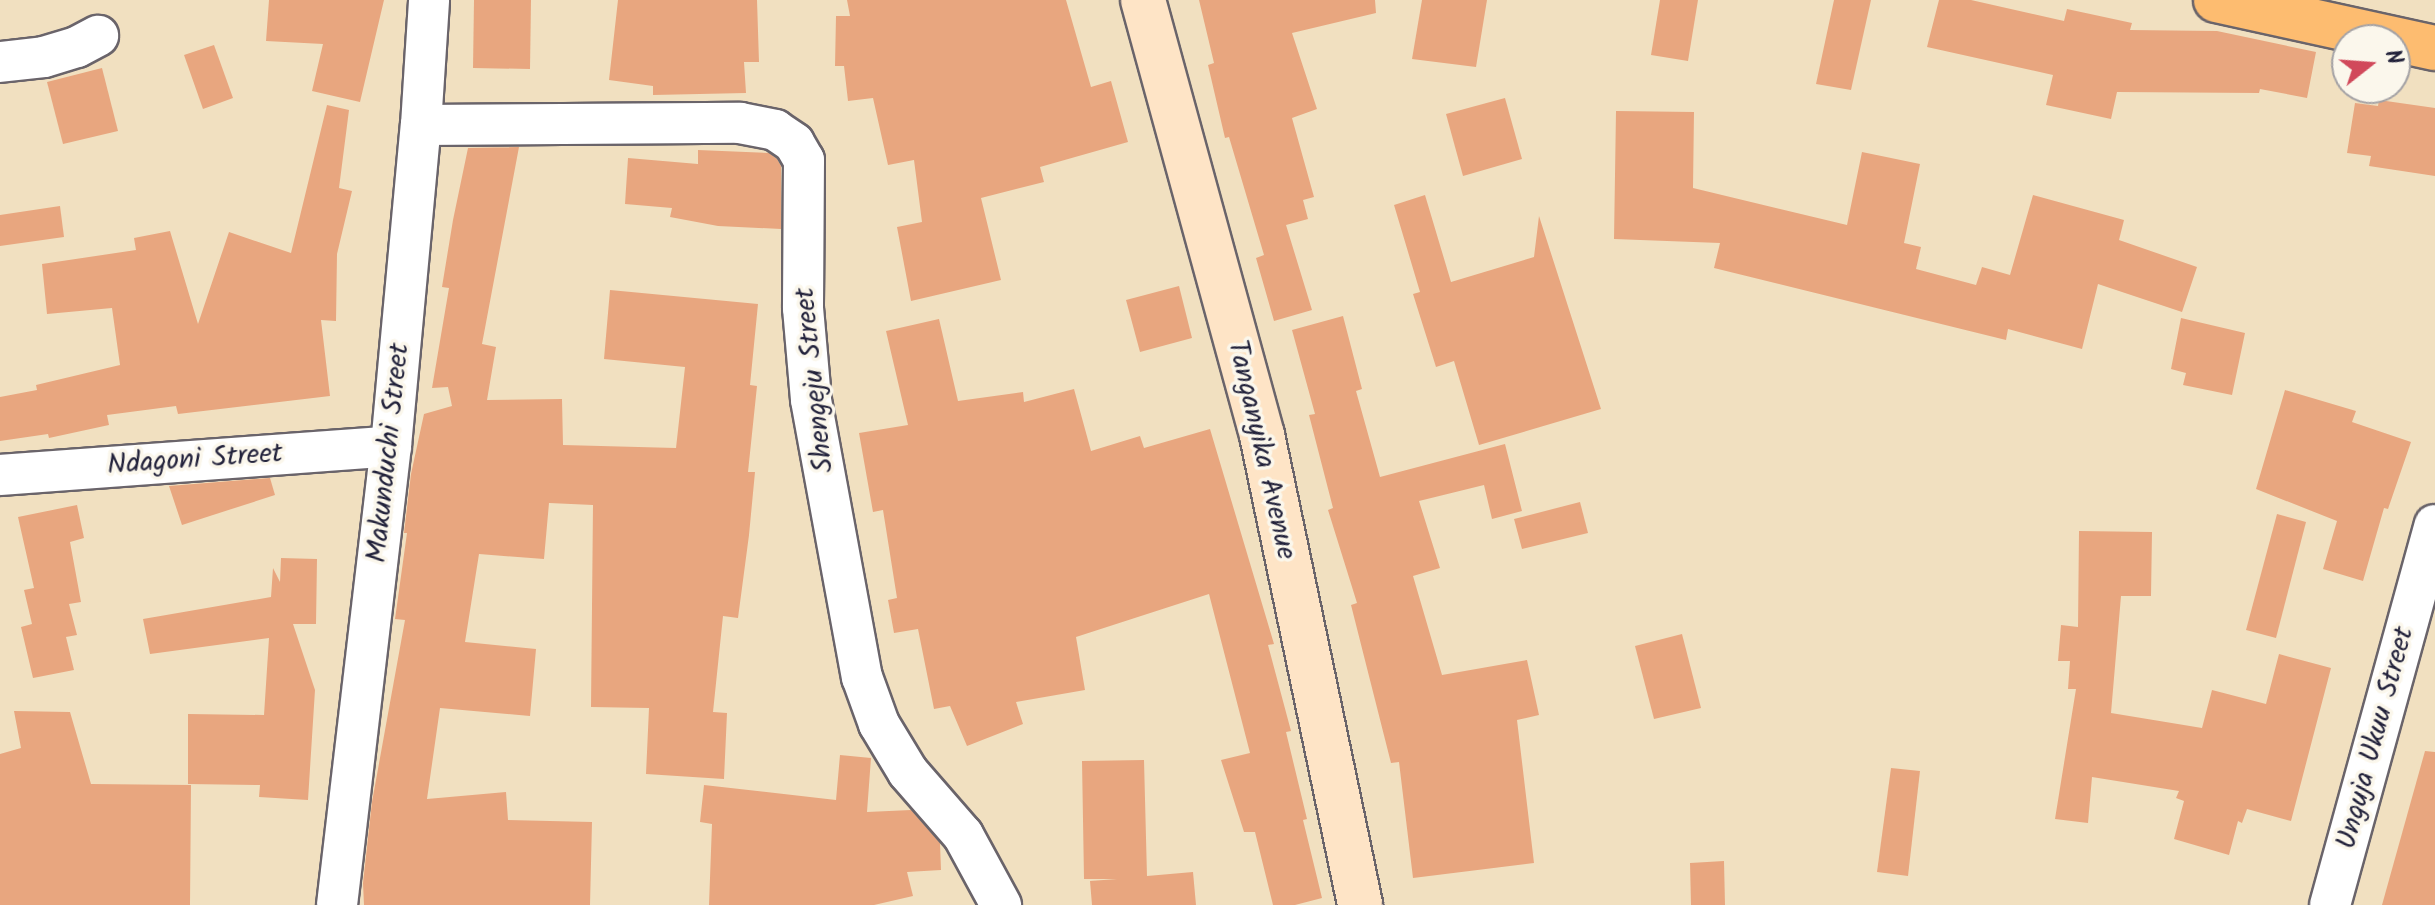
<!DOCTYPE html>
<style>
body{margin:0}
#map{position:relative;width:2435px;height:905px;overflow:hidden;background:#f1e0c0;font-family:Kalam,sans-serif}
div>[style]{position:absolute}
[style*='--x']{left:calc(var(--x)*1px);top:calc(var(--y)*1px);width:calc(var(--w)*1px);rotate:calc(var(--a)*1deg)}
.building>*{inset:0;background:#e8a67f}
.roads{filter:drop-shadow(2px 0 #6a646a) drop-shadow(-2px 0 #6a646a) drop-shadow(0 2px #6a646a) drop-shadow(0 -2px #6a646a)}
.minor>*{height:40px;margin:-20px;padding:0 20px;transform-origin:20px;border-radius:20px;background:#fff}
.secondary>*{height:44px;margin:-22px;padding:0 22px;transform-origin:22px;border-radius:22px;background:#fee4c6}
.trunk>*{height:44px;margin:-22px;padding:0 22px;transform-origin:22px;border-radius:22px;background:#fdbc70}
span{translate:-50% -50%;white-space:nowrap;text-align:center;line-height:1.15;-webkit-text-stroke:7px #fbf7ec;paint-order:stroke}
.street-label{font-size:28px;color:#22223b}
.north{position:absolute;left:2331px;top:24px;width:80px;height:80px;box-sizing:border-box;background:#fbf7ec;border:2px solid #a4a2a5;border-radius:50%;rotate:73deg;font-size:22px;font-weight:700;line-height:32px;text-align:center;color:#22223b}
.north::after{content:'';display:block;margin:auto;width:28px;height:36px;background:#d1495b;clip-path:polygon(50% 0,100% 100%,50% 72%,0 100%)}
</style>
<div id="map">
<div class="building">
<i style="clip-path:polygon(269px 0,384px 0,360px 102px,312px 91px,323px 44px,266px 41px)"></i>
<i style="clip-path:polygon(474px 0,531px 0,530px 69px,473px 68px)"></i>
<i style="clip-path:polygon(618px 0,757px 0,759px 62px,744px 62px,746px 93px,653px 95px,653px 86px,609px 80px)"></i>
<i style="clip-path:polygon(847px 0,1066px 0,1091px 87px,1111px 81px,1128px 142px,1040px 167px,1044px 182px,981px 198px,1001px 280px,911px 301px,897px 227px,922px 222px,914px 160px,888px 165px,873px 98px,848px 101px,844px 66px,835px 66px,836px 16px,850px 16px)"></i>
<i style="clip-path:polygon(1199px 0,1375px 0,1376px 13px,1292px 33px,1317px 109px,1292px 118px,1314px 197px,1303px 200px,1308px 219px,1286px 225px,1312px 310px,1274px 321px,1256px 258px,1264px 255px,1229px 137px,1225px 138px,1208px 65px,1214px 63px)"></i>
<i style="clip-path:polygon(1422px 0,1487px 0,1476px 67px,1412px 59px)"></i>
<i style="clip-path:polygon(1660px 0,1698px 0,1688px 61px,1651px 55px)"></i>
<i style="clip-path:polygon(1834px 0,1871px 0,1851px 90px,1816px 84px)"></i>
<i style="clip-path:polygon(1939px 0,1971px 0,2064px 21px,2067px 9px,2132px 23px,2130px 30px,2217px 31px,2316px 52px,2307px 98px,2260px 89px,2259px 93px,2117px 92px,2111px 119px,2046px 105px,2053px 75px,1927px 47px)"></i>
<i style="clip-path:polygon(214px 45px,233px 98px,203px 109px,184px 55px)"></i>
<i style="clip-path:polygon(102px 68px,118px 131px,63px 144px,47px 82px)"></i>
<i style="clip-path:polygon(1505px 98px,1522px 159px,1463px 176px,1446px 114px)"></i>
<i style="clip-path:polygon(2379px 100px,2435px 108px,2435px 176px,2369px 166px,2371px 156px,2347px 153px,2355px 103px,2378px 106px)"></i>
<i style="clip-path:polygon(327px 105px,349px 110px,339px 188px,352px 191px,337px 254px,336px 321px,321px 320px,330px 396px,178px 414px,176px 406px,107px 415px,109px 425px,49px 438px,48px 434px,0 441px,0 397px,37px 390px,36px 385px,120px 365px,112px 308px,47px 314px,42px 264px,136px 250px,134px 238px,170px 231px,198px 324px,229px 232px,291px 253px)"></i>
<i style="clip-path:polygon(1616px 111px,1694px 112px,1693px 188px,1847px 225px,1862px 152px,1920px 164px,1904px 243px,1921px 247px,1916px 269px,1976px 285px,1982px 267px,2010px 275px,2033px 195px,2124px 220px,2119px 240px,2197px 267px,2182px 312px,2098px 284px,2082px 349px,2008px 329px,2006px 340px,1714px 268px,1720px 243px,1614px 239px)"></i>
<i style="clip-path:polygon(519px 147px,482px 344px,496px 347px,487px 400px,562px 399px,563px 445px,676px 448px,685px 367px,604px 359px,610px 290px,758px 304px,750px 385px,757px 386px,748px 472px,755px 472px,749px 535px,738px 618px,723px 616px,713px 712px,727px 713px,724px 779px,646px 774px,649px 708px,591px 707px,593px 505px,549px 503px,544px 559px,479px 554px,465px 642px,536px 649px,530px 716px,440px 708px,427px 799px,506px 792px,508px 820px,592px 822px,590px 905px,364px 905px,363px 883px,372px 802px,405px 620px,395px 619px,407px 533px,404px 533px,411px 474px,424px 414px,452px 406px,448px 387px,432px 388px,449px 288px,442px 287px,453px 220px,468px 148px)"></i>
<i style="clip-path:polygon(698px 150px,769px 153px,777px 159px,781px 166px,781px 229px,718px 226px,670px 217px,672px 208px,625px 204px,628px 158px,698px 164px)"></i>
<i style="clip-path:polygon(1425px 195px,1451px 282px,1534px 257px,1539px 216px,1601px 409px,1479px 445px,1454px 361px,1436px 367px,1413px 294px,1420px 292px,1394px 205px)"></i>
<i style="clip-path:polygon(60px 206px,64px 237px,0 246px,0 215px)"></i>
<i style="clip-path:polygon(1179px 286px,1192px 338px,1140px 352px,1126px 300px)"></i>
<i style="clip-path:polygon(1343px 316px,1362px 389px,1356px 391px,1380px 477px,1505px 444px,1522px 511px,1492px 519px,1484px 485px,1419px 501px,1440px 568px,1413px 576px,1442px 675px,1527px 660px,1539px 715px,1517px 720px,1534px 863px,1413px 878px,1399px 762px,1391px 763px,1351px 605px,1357px 603px,1328px 510px,1333px 508px,1309px 415px,1315px 414px,1292px 330px)"></i>
<i style="clip-path:polygon(2181px 318px,2245px 333px,2232px 395px,2183px 385px,2186px 373px,2171px 369px)"></i>
<i style="clip-path:polygon(939px 319px,958px 401px,1023px 392px,1024px 402px,1074px 389px,1091px 451px,1140px 436px,1144px 448px,1210px 429px,1274px 644px,1268px 645px,1291px 731px,1286px 732px,1307px 819px,1303px 820px,1322px 898px,1295px 905px,1273px 905px,1255px 832px,1244px 832px,1221px 760px,1250px 753px,1209px 594px,1076px 637px,1085px 690px,1016px 702px,1023px 724px,967px 746px,950px 706px,934px 709px,918px 629px,894px 633px,888px 600px,897px 598px,883px 510px,873px 512px,859px 433px,908px 425px,886px 331px)"></i>
<i style="clip-path:polygon(2285px 390px,2356px 411px,2352px 422px,2411px 442px,2388px 509px,2384px 508px,2363px 581px,2323px 569px,2337px 521px,2256px 489px)"></i>
<i style="clip-path:polygon(270px 478px,275px 495px,182px 525px,169px 486px)"></i>
<i style="clip-path:polygon(1580px 502px,1588px 533px,1522px 549px,1514px 519px)"></i>
<i style="clip-path:polygon(77px 505px,84px 538px,70px 542px,81px 602px,69px 604px,77px 635px,66px 637px,74px 670px,33px 678px,21px 627px,32px 624px,24px 590px,34px 588px,18px 517px)"></i>
<i style="clip-path:polygon(2277px 514px,2306px 522px,2276px 638px,2246px 630px)"></i>
<i style="clip-path:polygon(2079px 531px,2152px 532px,2151px 596px,2121px 596px,2111px 713px,2202px 728px,2212px 690px,2266px 704px,2279px 654px,2331px 668px,2291px 821px,2247px 809px,2242px 823px,2238px 821px,2229px 855px,2174px 839px,2184px 801px,2176px 798px,2179px 791px,2092px 777px,2088px 823px,2055px 819px,2076px 689px,2068px 689px,2070px 661px,2058px 661px,2061px 625px,2078px 627px)"></i>
<i style="clip-path:polygon(281px 558px,317px 559px,316px 624px,293px 624px,315px 690px,308px 800px,259px 797px,260px 785px,188px 784px,188px 714px,264px 715px,269px 638px,150px 654px,143px 619px,271px 597px,273px 568px,280px 582px)"></i>
<i style="clip-path:polygon(1682px 634px,1701px 708px,1654px 719px,1635px 646px)"></i>
<i style="clip-path:polygon(14px 711px,70px 712px,91px 784px,191px 785px,190px 905px,0 905px,0 754px,21px 748px)"></i>
<i style="clip-path:polygon(2425px 751px,2435px 752px,2435px 905px,2382px 905px)"></i>
<i style="clip-path:polygon(840px 755px,871px 758px,867px 812px,911px 810px,940px 843px,941px 870px,907px 872px,913px 896px,874px 905px,709px 905px,712px 824px,700px 822px,704px 785px,836px 800px)"></i>
<i style="clip-path:polygon(1144px 760px,1147px 876px,1193px 872px,1196px 905px,1092px 905px,1090px 881px,1117px 879px,1084px 879px,1082px 761px)"></i>
<i style="clip-path:polygon(1891px 768px,1920px 771px,1908px 876px,1877px 872px)"></i>
<i style="clip-path:polygon(1724px 861px,1725px 905px,1691px 905px,1690px 863px)"></i>
</div>
<div class="roads">
<div class="minor">
<i style="--x:0;--y:62;--w:44;--a:-6.5"></i>
<i style="--x:44;--y:57;--w:34;--a:-17"></i>
<i style="--x:77;--y:47;--w:24;--a:-28"></i>
<i style="--x:421;--y:125;--w:319;--a:-0.4"></i>
<i style="--x:740;--y:123;--w:36;--a:11"></i>
<i style="--x:775;--y:130;--w:23;--a:34"></i>
<i style="--x:794;--y:143;--w:20;--a:60"></i>
<i style="--x:804;--y:160;--w:148;--a:90.4"></i>
<i style="--x:803;--y:308;--w:92;--a:85"></i>
<i style="--x:811;--y:400;--w:282;--a:79.6"></i>
<i style="--x:862;--y:677;--w:50;--a:70.1"></i>
<i style="--x:879;--y:724;--w:56;--a:58.9"></i>
<i style="--x:908;--y:772;--w:84;--a:48.9"></i>
<i style="--x:963;--y:835;--w:80;--a:61.5"></i>
<i style="--x:0;--y:475;--w:392;--a:-4.2"></i>
<i style="--x:337;--y:905;--w:462;--a:-83.3"></i>
<i style="--x:391;--y:446;--w:322;--a:-84.7"></i>
<i style="--x:421;--y:125;--w:125;--a:-86.3"></i>
<i style="--x:2330;--y:905;--w:394;--a:-74.6"></i>
</div>
<div class="secondary">
<i style="--x:1143;--y:0;--w:451;--a:74.7"></i>
<i style="--x:1262;--y:435;--w:480;--a:78.2"></i>
</div>
<div class="trunk">
<i style="--x:2216;--y:0;--w:224;--a:12.4"></i>
</div>
</div>
<div class="street-label">
<span style="left:815px;top:380px;rotate:-96deg">Shengeju Street</span>
<span style="left:1261px;top:450px;rotate:77deg">Tanganyika Avenue</span>
<span style="left:389px;top:453px;rotate:-84deg">Makunduchi Street</span>
<span style="left:195px;top:460px;rotate:-4deg">Ndagoni Street</span>
<span style="left:2376px;top:738px;rotate:-75deg">Unguja Ukuu Street</span>
</div>
<div class="north">N</div>
</div>
